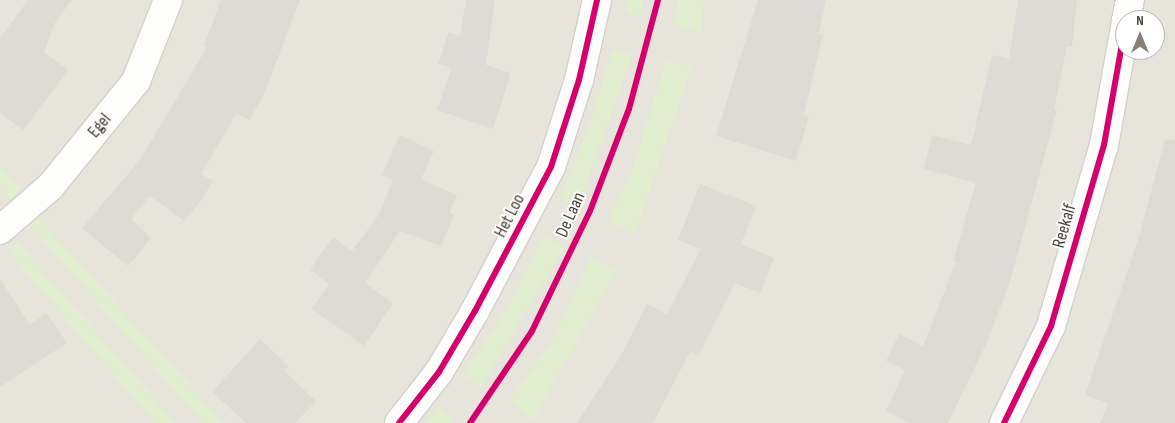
<!DOCTYPE html>
<style>
body{margin:0}
#map{position:relative;width:1175px;height:423px;overflow:hidden;background:#f4f2ee;font-family:"Sofia Sans Condensed",sans-serif}
div>[style]{position:absolute}
[style*='--x']{left:calc(var(--x)*1px);top:calc(var(--y)*1px);width:calc(var(--w)*1px);rotate:calc(var(--a)*1deg)}
.residential>*{inset:0;background:#e7e4dc}
.green>*{inset:0;background:#e1eecf}
.round{border-radius:50%}
.building>*{inset:0;background:#dedbd6}
.roads{filter:drop-shadow(1px 0 #d2d0cb) drop-shadow(-1px 0 #d2d0cb) drop-shadow(0 1px #d2d0cb) drop-shadow(0 -1px #d2d0cb)}
.street>*{height:28px;margin:-14px;padding:0 14px;transform-origin:14px;border-radius:14px;background:#fdfdfc}
.cycleway>*{height:6px;margin:-3px;padding:0 3px;transform-origin:3px;border-radius:3px;background:#d6006c}
span{translate:-50% -50%;white-space:nowrap;text-align:center;line-height:1.15;-webkit-text-stroke:4px #fff;paint-order:stroke}
.street-label{font-size:18px;color:#4b4439}
.north{position:absolute;left:1115px;top:10px;width:50px;height:50px;box-sizing:border-box;background:#fff;border:1px solid #b7b4b0;border-radius:50%;rotate:0deg;font-size:14px;font-weight:700;line-height:20px;text-align:center;color:#4b4439}
.north::after{content:'';display:block;margin:auto;width:18px;height:22px;background:#868178;clip-path:polygon(50% 0,100% 100%,50% 72%,0 100%)}
</style>
<div id="map">
<div class="residential">
<i style="clip-path:polygon(evenodd,0 0,1175px 0,1175px 423px,0 423px,0 0,1125px 20px,1155px 20px,1155px 50px,1125px 50px,1125px 20px)"></i>
</div>
<div class="green">
<i class="round" style="left:625px;top:-2px;width:18px;height:18px"></i>
<i style="clip-path:polygon(679px 0,704px 0,701px 32px,675px 25px)"></i>
<i style="clip-path:polygon(612px 50px,632px 55px,578px 206px,560px 199px,591px 120px)"></i>
<i style="clip-path:polygon(666px 61px,692px 66px,634px 235px,609px 220px,634px 165px)"></i>
<i style="clip-path:polygon(0 165px,21px 188px,11px 200px,0 188px)"></i>
<i style="clip-path:polygon(38px 217px,224px 423px,203px 423px,29px 224px)"></i>
<i style="clip-path:polygon(544px 235px,564px 246px,481px 388px,464px 374px,507px 309px)"></i>
<i style="clip-path:polygon(17px 242px,176px 423px,155px 423px,9px 252px)"></i>
<i style="clip-path:polygon(591px 257px,617px 270px,533px 420px,510px 400px,553px 339px)"></i>
<i style="clip-path:polygon(438px 406px,455px 419px,451px 423px,424px 423px)"></i>
</div>
<div class="building">
<i style="clip-path:polygon(28px 0,72px 0,54px 24px,44px 52px,68px 70px,23px 130px,0 113px,0 38px)"></i>
<i style="clip-path:polygon(221px 0,300px 0,263px 97px,249px 120px,237px 113px,201px 174px,213px 181px,200px 202px,184px 221px,150px 196px,131px 219px,151px 238px,128px 266px,82px 228px,140px 160px,207px 47px,204px 46px)"></i>
<i style="clip-path:polygon(466px 0,495px 0,486px 65px,511px 73px,493px 129px,437px 110px,452px 68px,438px 64px,449px 32px,460px 36px)"></i>
<i style="clip-path:polygon(758px 0,826px 0,819px 34px,823px 34px,804px 115px,809px 116px,796px 161px,716px 136px)"></i>
<i style="clip-path:polygon(1018px 0,1077px 0,1072px 47px,1067px 46px,1054px 109px,1057px 110px,1010px 282px,987px 342px,948px 423px,910px 423px,886px 411px,905px 370px,886px 361px,899px 334px,923px 346px,956px 262px,953px 261px,976px 183px,924px 169px,932px 135px,971px 145px,992px 55px,1009px 59px)"></i>
<i style="clip-path:polygon(400px 135px,434px 151px,421px 179px,457px 195px,449px 213px,454px 215px,441px 246px,400px 231px,365px 283px,393px 303px,364px 346px,312px 309px,329px 284px,310px 270px,333px 237px,352px 251px,378px 216px,393px 180px,382px 175px)"></i>
<i style="clip-path:polygon(1165px 139px,1175px 140px,1175px 423px,1100px 423px,1108px 403px,1085px 395px,1139px 237px)"></i>
<i style="clip-path:polygon(700px 184px,756px 206px,741px 244px,774px 258px,760px 293px,735px 283px,698px 356px,690px 352px,653px 423px,577px 423px,623px 352px,647px 304px,667px 314px,701px 249px,678px 240px)"></i>
<i style="clip-path:polygon(0 279px,30px 325px,46px 313px,67px 343px,0 387px)"></i>
<i style="clip-path:polygon(260px 339px,289px 366px,285px 371px,316px 401px,295px 423px,246px 423px,212px 392px)"></i>
</div>
<div class="roads">
<div class="street">
<i style="--x:1126;--y:20;--w:20;--a:-79"></i>
<i style="--x:0;--y:230;--w:66;--a:-40.7"></i>
<i style="--x:50;--y:187;--w:136;--a:-50.9"></i>
<i style="--x:136;--y:81;--w:87;--a:-68.4"></i>
<i style="--x:399;--y:423;--w:65;--a:-51.9"></i>
<i style="--x:439;--y:372;--w:71;--a:-59.5"></i>
<i style="--x:475;--y:311;--w:163;--a:-62.2"></i>
<i style="--x:551;--y:167;--w:91;--a:-72.2"></i>
<i style="--x:579;--y:80;--w:82;--a:-77.3"></i>
<i style="--x:1004;--y:423;--w:108;--a:-64.1"></i>
<i style="--x:1051;--y:326;--w:189;--a:-73.7"></i>
<i style="--x:1104;--y:145;--w:120;--a:-79.9"></i>
</div>
</div>
<div class="cycleway">
<i style="--x:399;--y:423;--w:65;--a:-51.9"></i>
<i style="--x:439;--y:372;--w:71;--a:-59.5"></i>
<i style="--x:475;--y:311;--w:163;--a:-62.2"></i>
<i style="--x:551;--y:167;--w:91;--a:-72.2"></i>
<i style="--x:579;--y:80;--w:82;--a:-77.3"></i>
<i style="--x:470;--y:423;--w:111;--a:-56"></i>
<i style="--x:532;--y:331;--w:133;--a:-64.2"></i>
<i style="--x:590;--y:211;--w:109;--a:-69.1"></i>
<i style="--x:629;--y:109;--w:113;--a:-75.1"></i>
<i style="--x:1004;--y:423;--w:108;--a:-64.1"></i>
<i style="--x:1051;--y:326;--w:189;--a:-73.7"></i>
<i style="--x:1104;--y:145;--w:120;--a:-79.9"></i>
</div>
<div class="street-label">
<span style="left:100px;top:126px;rotate:-51deg">Egel</span>
<span style="left:571px;top:215px;rotate:-66deg">De Laan</span>
<span style="left:510px;top:216px;rotate:-63deg">Het Loo</span>
<span style="left:1065px;top:226px;rotate:-74deg">Reekalf</span>
</div>
<div class="north">N</div>
</div>
